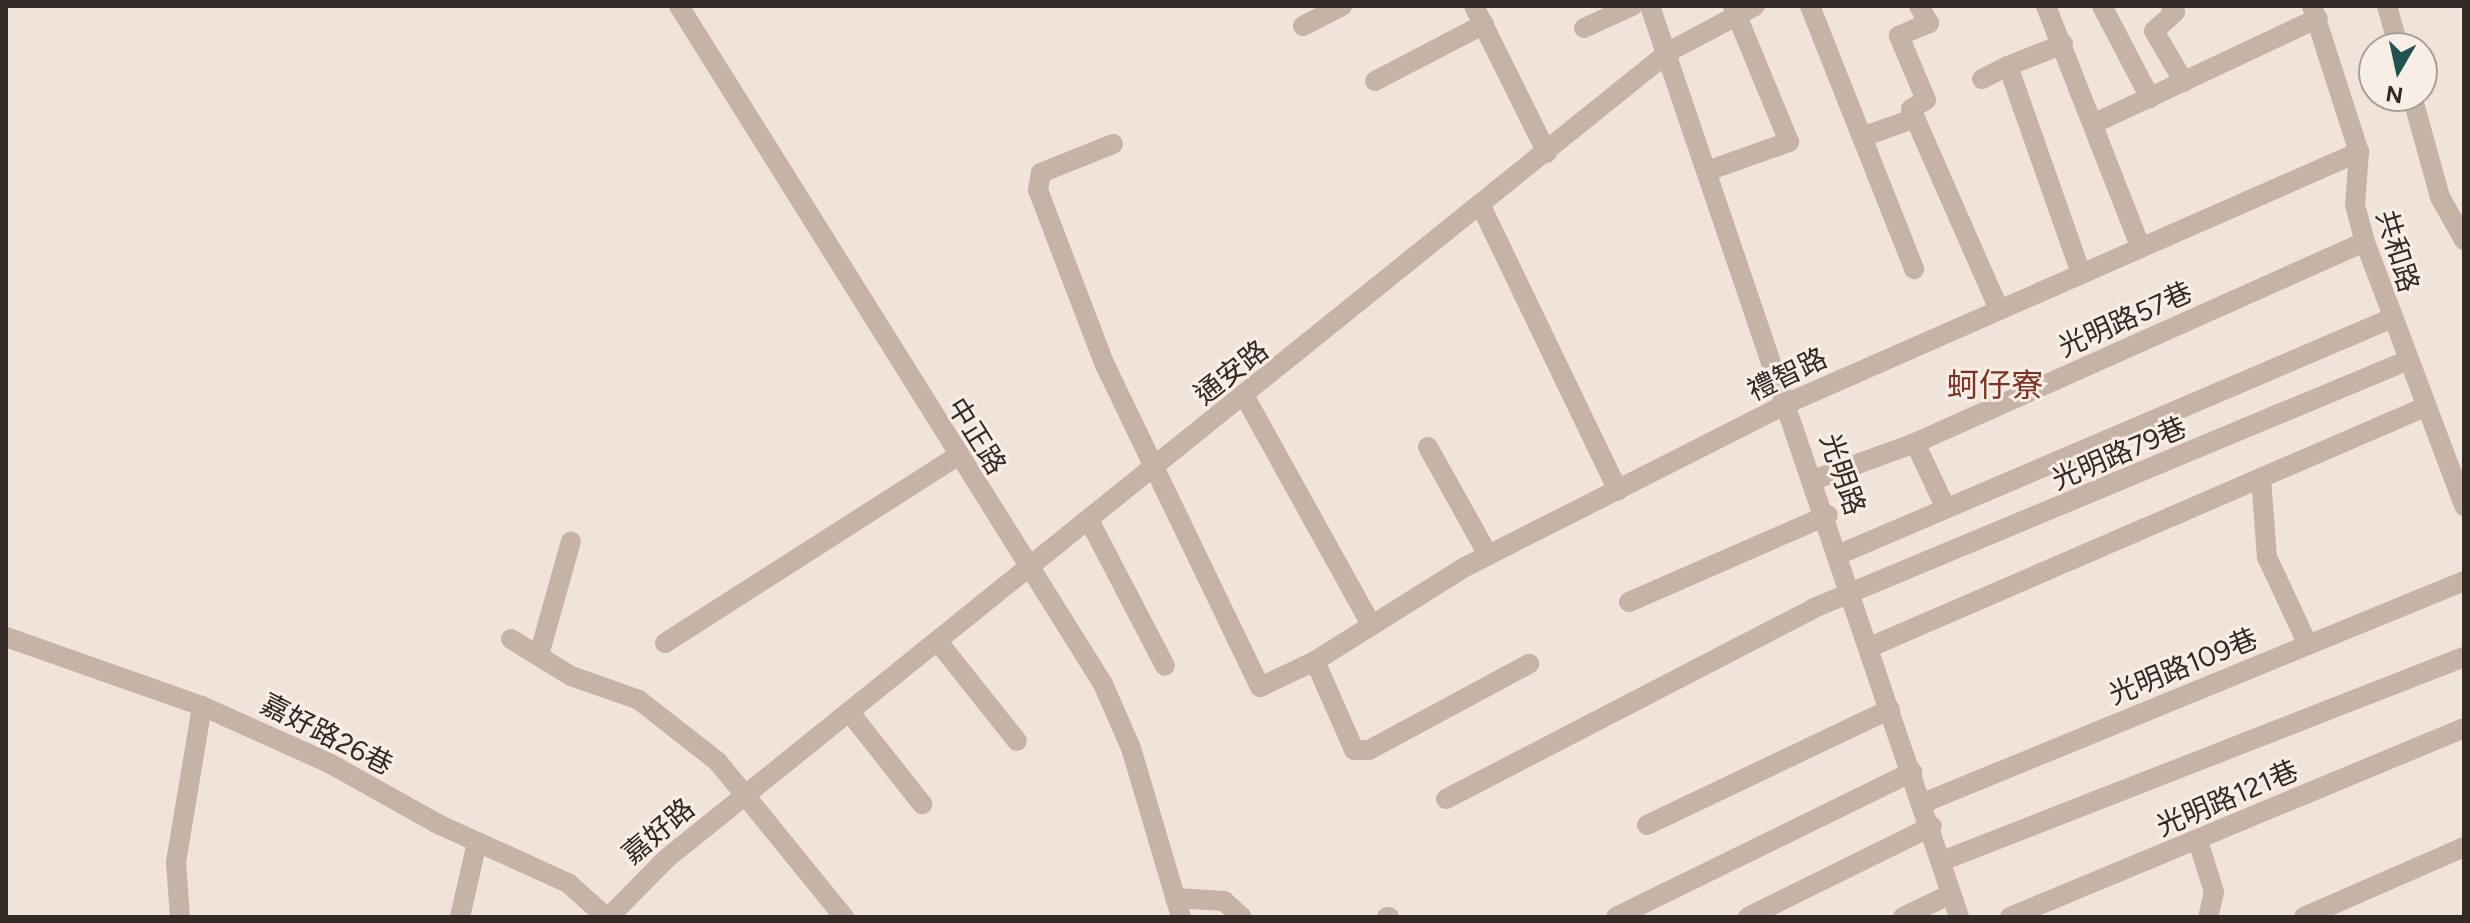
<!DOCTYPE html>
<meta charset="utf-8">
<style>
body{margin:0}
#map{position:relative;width:2470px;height:923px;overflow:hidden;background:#f0e3d9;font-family:Figtree,"Noto Sans TC",sans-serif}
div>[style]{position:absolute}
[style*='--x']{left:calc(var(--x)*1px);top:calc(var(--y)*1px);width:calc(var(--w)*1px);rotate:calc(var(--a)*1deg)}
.minor>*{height:20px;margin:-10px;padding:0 10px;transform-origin:10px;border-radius:10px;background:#c7b2a6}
span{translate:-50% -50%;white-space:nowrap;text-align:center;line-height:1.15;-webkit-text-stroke:6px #f8eee5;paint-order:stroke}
.street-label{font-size:28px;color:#332a27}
.quarter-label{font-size:32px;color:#7e3224}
.frame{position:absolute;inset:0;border:8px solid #332a27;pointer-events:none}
.north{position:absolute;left:2358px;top:32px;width:80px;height:80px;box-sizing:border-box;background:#f8eee5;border:2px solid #a9a099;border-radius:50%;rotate:189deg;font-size:22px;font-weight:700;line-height:32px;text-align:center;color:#332a27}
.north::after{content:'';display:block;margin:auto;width:28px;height:36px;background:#1f5351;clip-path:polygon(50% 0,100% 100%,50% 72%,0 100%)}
</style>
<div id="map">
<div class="minor">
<i style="--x:679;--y:6;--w:800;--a:57.98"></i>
<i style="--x:1103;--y:684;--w:70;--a:66.4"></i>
<i style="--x:1131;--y:748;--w:176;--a:73.5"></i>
<i style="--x:1474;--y:6;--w:164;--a:63.6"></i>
<i style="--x:1650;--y:6;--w:962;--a:71.26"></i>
<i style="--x:1810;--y:6;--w:283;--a:68.4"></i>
<i style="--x:1919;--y:6;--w:20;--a:60"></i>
<i style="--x:1929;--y:23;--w:33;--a:157"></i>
<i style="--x:1899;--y:36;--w:69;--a:67.1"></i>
<i style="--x:1926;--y:100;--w:17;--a:149"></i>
<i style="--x:1911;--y:109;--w:216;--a:66.3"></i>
<i style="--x:2046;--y:6;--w:255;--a:68.6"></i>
<i style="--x:2102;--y:6;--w:104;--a:62.4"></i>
<i style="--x:2171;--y:6;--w:7;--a:56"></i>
<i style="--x:2175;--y:12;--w:28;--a:138"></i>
<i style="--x:2154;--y:31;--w:59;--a:59.5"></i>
<i style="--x:2312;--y:6;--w:153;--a:72.2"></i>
<i style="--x:2359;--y:152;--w:53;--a:94.3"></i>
<i style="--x:2355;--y:205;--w:38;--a:75"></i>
<i style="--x:2365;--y:242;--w:282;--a:69.4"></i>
<i style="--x:2387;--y:6;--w:44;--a:74.1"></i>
<i style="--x:1303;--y:26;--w:44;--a:-27.1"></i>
<i style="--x:1584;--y:28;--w:53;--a:-24.6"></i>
<i style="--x:2063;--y:44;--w:59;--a:158.2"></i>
<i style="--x:2008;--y:66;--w:216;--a:70.6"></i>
<i style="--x:1982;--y:79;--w:29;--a:-27"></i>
<i style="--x:1375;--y:81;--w:123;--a:-27.6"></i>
<i style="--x:2412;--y:96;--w:105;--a:74.5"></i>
<i style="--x:2440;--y:197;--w:49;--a:60.8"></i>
<i style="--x:2095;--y:123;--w:246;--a:-25.2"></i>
<i style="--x:1865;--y:136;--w:53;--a:-19.8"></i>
<i style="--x:1113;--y:144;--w:78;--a:158.1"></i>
<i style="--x:1041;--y:173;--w:17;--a:100"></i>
<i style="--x:1038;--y:190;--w:187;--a:69.1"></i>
<i style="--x:1105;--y:365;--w:357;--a:64.3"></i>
<i style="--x:1260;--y:687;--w:61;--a:-25.3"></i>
<i style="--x:1315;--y:661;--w:177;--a:-32.1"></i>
<i style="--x:1465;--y:567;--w:362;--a:-26.9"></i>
<i style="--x:1788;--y:403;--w:624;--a:-23.73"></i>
<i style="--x:1710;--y:170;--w:84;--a:-19.5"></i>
<i style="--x:1789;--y:142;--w:147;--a:-112.4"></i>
<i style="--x:1481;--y:206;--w:316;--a:64.3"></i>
<i style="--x:1245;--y:397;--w:256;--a:61"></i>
<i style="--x:1915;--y:443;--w:68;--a:64.6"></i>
<i style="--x:1428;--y:447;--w:124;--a:60.9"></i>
<i style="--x:2261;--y:478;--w:79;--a:85.7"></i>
<i style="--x:2267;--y:557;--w:97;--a:65"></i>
<i style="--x:1816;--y:479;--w:105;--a:-20"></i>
<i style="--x:1915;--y:443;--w:493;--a:-24.1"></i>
<i style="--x:1090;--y:522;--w:162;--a:62.5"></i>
<i style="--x:1840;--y:554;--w:598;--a:-23.14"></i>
<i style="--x:1629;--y:602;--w:217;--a:-23.6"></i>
<i style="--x:6;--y:637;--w:208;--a:19.4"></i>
<i style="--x:202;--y:706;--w:139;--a:24.2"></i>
<i style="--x:329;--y:763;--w:127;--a:29.2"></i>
<i style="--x:440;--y:825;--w:141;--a:24.4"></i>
<i style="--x:568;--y:883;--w:51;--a:41.8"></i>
<i style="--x:511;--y:639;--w:70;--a:31.7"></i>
<i style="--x:571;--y:676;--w:72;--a:19.4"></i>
<i style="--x:639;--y:700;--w:100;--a:38.1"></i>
<i style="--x:718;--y:762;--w:200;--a:50.9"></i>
<i style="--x:665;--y:643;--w:345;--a:-32.6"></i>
<i style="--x:939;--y:643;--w:125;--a:51.5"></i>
<i style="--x:1870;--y:647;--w:605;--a:-23.39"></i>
<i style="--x:539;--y:655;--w:118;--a:-74.3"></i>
<i style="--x:1315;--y:661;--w:97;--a:66.3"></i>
<i style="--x:1354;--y:750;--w:15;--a:0"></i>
<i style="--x:1369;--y:750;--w:182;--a:-28.3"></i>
<i style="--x:851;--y:714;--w:115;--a:51.7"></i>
<i style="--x:1446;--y:799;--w:415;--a:-27.4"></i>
<i style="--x:1814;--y:608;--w:641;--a:-22.65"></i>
<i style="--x:1923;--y:803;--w:585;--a:-22.31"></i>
<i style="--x:1647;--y:825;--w:269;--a:-25.5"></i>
<i style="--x:2198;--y:841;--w:53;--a:72.6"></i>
<i style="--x:2214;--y:892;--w:26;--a:103"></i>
<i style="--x:1942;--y:861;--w:560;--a:-21.35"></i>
<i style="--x:1175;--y:898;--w:49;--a:3.5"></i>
<i style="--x:1224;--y:901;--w:24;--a:42"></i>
<i style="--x:180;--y:917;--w:55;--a:-94.2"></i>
<i style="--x:176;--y:862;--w:158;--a:-80.5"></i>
<i style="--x:460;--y:917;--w:77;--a:-77.2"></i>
<i style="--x:609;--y:917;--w:81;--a:-45.5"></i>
<i style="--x:666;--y:859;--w:1289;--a:-38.83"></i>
<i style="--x:1670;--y:51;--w:96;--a:-27.9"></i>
<i style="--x:1387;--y:917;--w:2;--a:0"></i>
<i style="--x:1616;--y:917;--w:330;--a:-26.1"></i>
<i style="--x:1748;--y:917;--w:205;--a:-26.3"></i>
<i style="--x:1903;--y:917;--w:53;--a:-25.6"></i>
<i style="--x:2010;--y:917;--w:492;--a:-22.6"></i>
<i style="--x:2304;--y:917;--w:175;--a:-23.6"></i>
</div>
<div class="street-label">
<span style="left:2398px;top:251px;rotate:73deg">共和路</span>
<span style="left:2125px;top:319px;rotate:-24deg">光明路57巷</span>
<span style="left:1231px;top:372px;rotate:-38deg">通安路</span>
<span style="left:1787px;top:374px;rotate:-26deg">禮智路</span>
<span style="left:977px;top:436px;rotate:58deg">中正路</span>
<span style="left:2119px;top:453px;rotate:-23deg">光明路79巷</span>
<span style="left:1843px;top:474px;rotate:71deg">光明路</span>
<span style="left:2183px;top:666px;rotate:-22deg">光明路109巷</span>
<span style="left:327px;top:734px;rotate:27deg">嘉好路26巷</span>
<span style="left:2227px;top:798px;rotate:-23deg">光明路121巷</span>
<span style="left:658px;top:831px;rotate:-40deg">嘉好路</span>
</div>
<div class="quarter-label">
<span style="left:1995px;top:385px">蚵仔寮</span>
</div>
<div class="frame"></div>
<div class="north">N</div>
</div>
